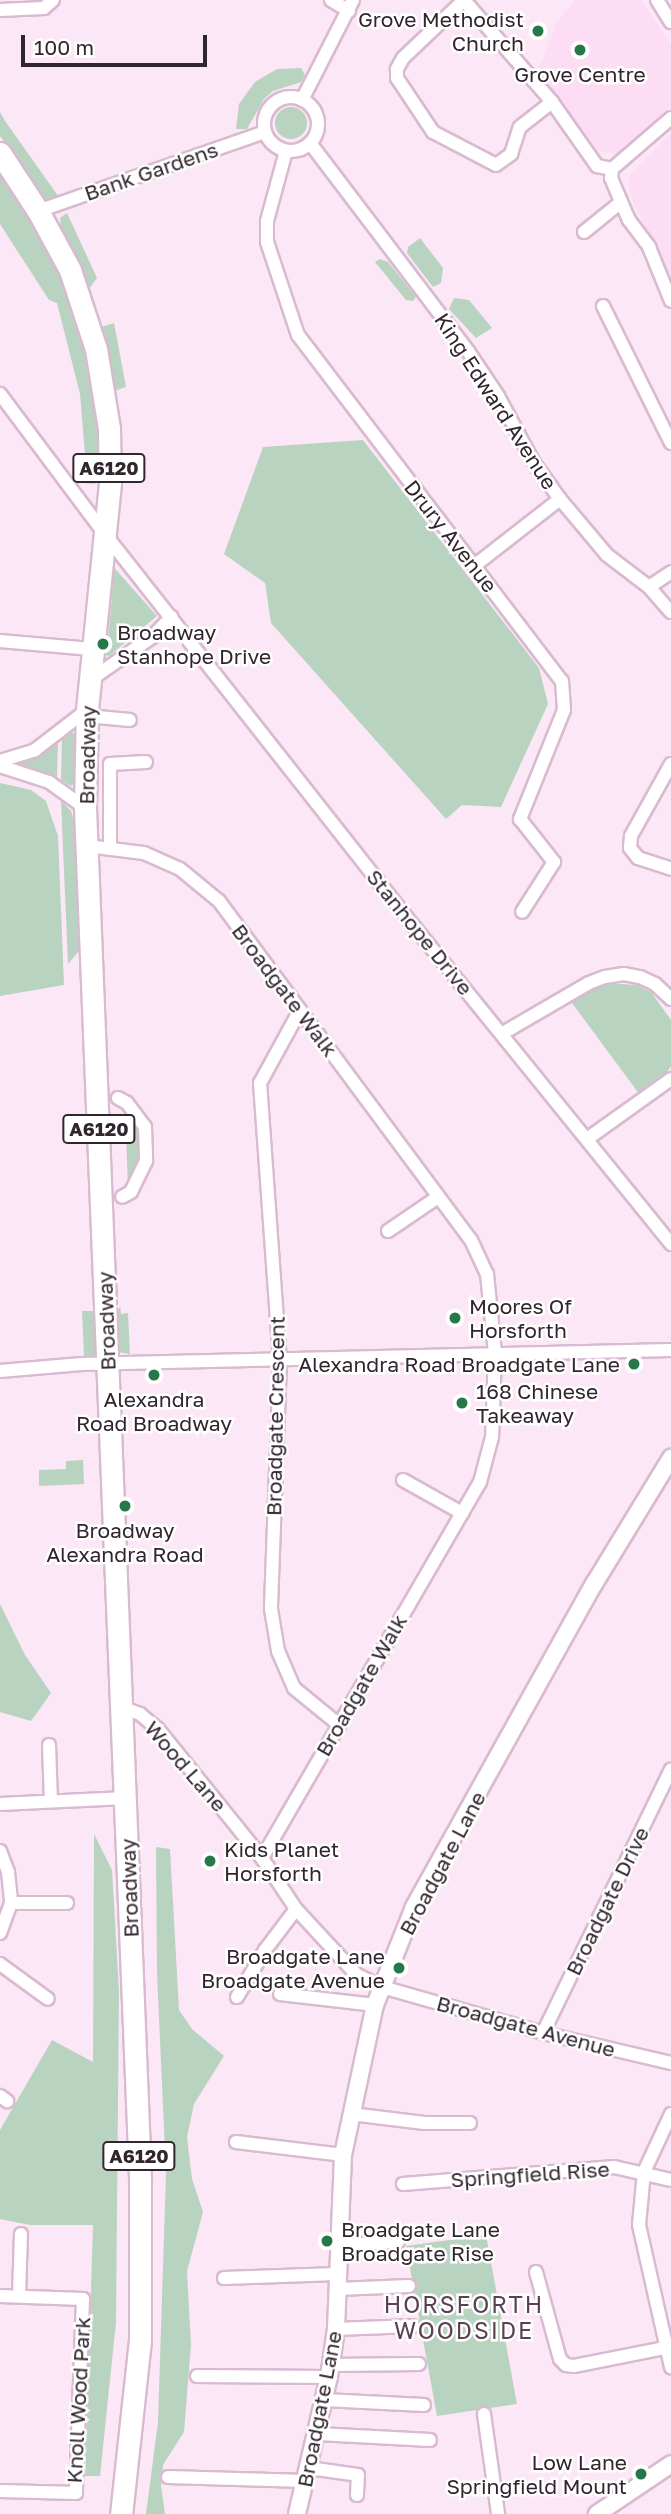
<!DOCTYPE html>
<style>
body{margin:0}
#map{position:relative;width:671px;height:2514px;overflow:hidden;background:#fbe7f5;font-family:"Golos Text",sans-serif}
div>[style]{position:absolute}
[style*='--x']{left:calc(var(--x)*1px);top:calc(var(--y)*1px);width:calc(var(--w)*1px);rotate:calc(var(--a)*1deg)}
.built>*{inset:0;background:#fcddf3}
.green>*{inset:0;background:#b9d3c1}
.round{border-radius:50%}
.roads{filter:drop-shadow(2px 0 #d9bad0) drop-shadow(-2px 0 #d9bad0) drop-shadow(0 2px #d9bad0) drop-shadow(0 -2px #d9bad0)}
.minor>*{height:12px;margin:-6px;padding:0 6px;transform-origin:6px;border-radius:6px;background:#fff}
.minor>.ring{margin:-6px;padding:0;box-sizing:content-box;background:none;border:12px solid #fff;border-radius:50%}
.tertiary>*{height:16px;margin:-8px;padding:0 8px;transform-origin:8px;border-radius:8px;background:#fff}
.trunk>*{height:21px;margin:-10.5px;padding:0 10.5px;transform-origin:10.5px;border-radius:10.5px;background:#fff}
.dots>*{width:19px;height:19px;translate:-50% -50%;box-sizing:border-box;border:4px solid #fff;border-radius:50%}
span{translate:-50% -50%;white-space:nowrap;text-align:center;line-height:1.15;-webkit-text-stroke:5px #fff;paint-order:stroke}
.shield-label span{padding:2px 5px;background:#fff;border:2px solid;border-radius:5px;-webkit-text-stroke-width:0}
.shield-label{font-size:19px;color:#31252e;font-weight:700}
.poi-label{font-size:21px;color:#31252e}
.right{translate:-100% -50%;text-align:right}
.left{translate:0 -50%;text-align:left}
.street-label{font-size:21px;color:#31252e}
.neighbourhood-label{font-size:23px;color:#5a4054;letter-spacing:2px}
.scale{position:absolute;left:21px;top:35px;width:186px;height:32px;box-sizing:border-box;border:4px solid #31252e;border-top:0;padding-left:9px;font-size:21px;line-height:24px;white-space:nowrap;color:#31252e;-webkit-text-stroke:5px #fff;paint-order:stroke}
</style>
<div id="map">
<div class="built">
<i style="clip-path:polygon(576px 0,642px 0,671px 45px,671px 105px,619px 154px,597px 151px,535px 70px,542px 62px,556px 22px)"></i>
<i style="clip-path:polygon(671px 133px,671px 279px,634px 204px,628px 183px,630px 174px)"></i>
</div>
<div class="green">
<i style="clip-path:polygon(301px 68px,305px 75px,301px 82px,273px 91px,264px 99px,247px 129px,236px 129px,239px 104px,255px 82px,277px 69px)"></i>
<i class="round" style="left:275px;top:107px;width:32px;height:32px"></i>
<i style="clip-path:polygon(0 112px,5px 121px,61px 200px,48px 203px,44px 199px,0 136px)"></i>
<i style="clip-path:polygon(0 169px,56px 262px,82px 329px,101px 437px,99px 477px,95px 484px,83px 483px,85px 454px,80px 394px,57px 303px,49px 300px,0 224px)"></i>
<i style="clip-path:polygon(67px 213px,97px 278px,89px 289px,61px 228px,60px 218px)"></i>
<i style="clip-path:polygon(420px 238px,443px 268px,441px 283px,433px 287px,407px 253px,408px 247px)"></i>
<i style="clip-path:polygon(380px 259px,388px 262px,416px 297px,413px 301px,406px 300px,375px 262px)"></i>
<i style="clip-path:polygon(454px 298px,469px 300px,492px 328px,476px 338px,449px 309px)"></i>
<i style="clip-path:polygon(114px 323px,126px 387px,114px 391px,101px 327px)"></i>
<i style="clip-path:polygon(363px 440px,539px 668px,548px 704px,501px 807px,462px 805px,446px 819px,271px 623px,265px 583px,224px 554px,263px 447px)"></i>
<i style="clip-path:polygon(110px 563px,157px 616px,109px 656px,104px 655px,102px 649px,107px 649px,112px 597px,107px 594px)"></i>
<i style="clip-path:polygon(72px 731px,76px 739px,75px 783px,71px 786px,61px 780px,62px 736px)"></i>
<i style="clip-path:polygon(58px 739px,57px 777px,19px 764px,20px 759px)"></i>
<i style="clip-path:polygon(0 783px,31px 790px,46px 801px,58px 836px,64px 985px,0 996px)"></i>
<i style="clip-path:polygon(61px 801px,71px 811px,78px 835px,80px 950px,68px 964px)"></i>
<i style="clip-path:polygon(607px 983px,637px 985px,651px 992px,671px 1020px,671px 1066px,664px 1077px,640px 1095px,569px 999px)"></i>
<i style="clip-path:polygon(125px 1105px,143px 1130px,138px 1149px,144px 1156px,128px 1188px)"></i>
<i style="clip-path:polygon(120px 1306px,121px 1314px,128px 1313px,130px 1354px,117px 1352px,116px 1319px)"></i>
<i style="clip-path:polygon(82px 1311px,94px 1311px,97px 1317px,98px 1351px,95px 1355px,84px 1356px)"></i>
<i style="clip-path:polygon(83px 1460px,84px 1484px,39px 1486px,39px 1470px,66px 1469px,66px 1461px)"></i>
<i style="clip-path:polygon(0 1604px,25px 1655px,51px 1693px,31px 1721px,0 1712px)"></i>
<i style="clip-path:polygon(94px 1834px,112px 1870px,119px 1991px,116px 2322px,100px 2476px,85px 2476px,93px 2225px,30px 2225px,0 2219px,0 2130px,52px 2040px,93px 2062px)"></i>
<i style="clip-path:polygon(156px 1847px,170px 1849px,179px 2010px,192px 2029px,224px 2056px,194px 2104px,187px 2137px,192px 2179px,203px 2212px,187px 2271px,191px 2345px,184px 2432px,163px 2465px,161px 2486px,165px 2514px,146px 2514px,158px 2422px,166px 2173px,157px 1973px)"></i>
<i style="clip-path:polygon(486px 2235px,517px 2404px,437px 2416px,406px 2246px)"></i>
</div>
<div class="roads">
<div class="minor">
<i style="--x:331;--y:0;--w:21;--a:31"></i>
<i style="--x:464;--y:0;--w:135;--a:49.2"></i>
<i style="--x:552;--y:102;--w:78;--a:54.9"></i>
<i style="--x:597;--y:166;--w:15;--a:11"></i>
<i style="--x:612;--y:169;--w:9;--a:96"></i>
<i style="--x:611;--y:178;--w:26;--a:67"></i>
<i style="--x:621;--y:202;--w:20;--a:66"></i>
<i style="--x:629;--y:220;--w:34;--a:53"></i>
<i style="--x:649;--y:247;--w:58;--a:67.8"></i>
<i style="--x:464;--y:0;--w:84;--a:136.4"></i>
<i style="--x:403;--y:58;--w:13;--a:119"></i>
<i style="--x:397;--y:69;--w:9;--a:90"></i>
<i style="--x:397;--y:78;--w:65;--a:56.3"></i>
<i style="--x:433;--y:132;--w:71;--a:27.6"></i>
<i style="--x:496;--y:165;--w:19;--a:-36"></i>
<i style="--x:511;--y:154;--w:28;--a:-72"></i>
<i style="--x:520;--y:127;--w:41;--a:-38"></i>
<i style="--x:657;--y:0;--w:26;--a:58"></i>
<i style="--x:0;--y:10;--w:44;--a:-2.6"></i>
<i style="--x:44;--y:8;--w:12;--a:-42"></i>
<i class="ring" style="left:264px;top:97px;width:42px;height:42px"></i>
<i style="--x:302;--y:100;--w:112;--a:-63"></i>
<i style="--x:310;--y:143;--w:261;--a:52.8"></i>
<i style="--x:468;--y:351;--w:54;--a:56.3"></i>
<i style="--x:498;--y:396;--w:76;--a:61.8"></i>
<i style="--x:534;--y:463;--w:44;--a:54.2"></i>
<i style="--x:560;--y:499;--w:73;--a:50"></i>
<i style="--x:607;--y:555;--w:53;--a:37.3"></i>
<i style="--x:649;--y:587;--w:33;--a:49"></i>
<i style="--x:286;--y:151;--w:73;--a:105.2"></i>
<i style="--x:267;--y:221;--w:21;--a:90"></i>
<i style="--x:267;--y:242;--w:98;--a:71.6"></i>
<i style="--x:298;--y:335;--w:435;--a:52.7"></i>
<i style="--x:562;--y:681;--w:29;--a:86"></i>
<i style="--x:564;--y:710;--w:118;--a:112"></i>
<i style="--x:520;--y:819;--w:55;--a:51.7"></i>
<i style="--x:554;--y:862;--w:59;--a:122.6"></i>
<i style="--x:612;--y:169;--w:78;--a:-40.8"></i>
<i style="--x:38;--y:211;--w:240;--a:-19.2"></i>
<i style="--x:584;--y:232;--w:48;--a:-39"></i>
<i style="--x:603;--y:306;--w:153;--a:63.6"></i>
<i style="--x:0;--y:394;--w:174;--a:53.2"></i>
<i style="--x:104;--y:533;--w:498;--a:51.8"></i>
<i style="--x:412;--y:924;--w:412;--a:51"></i>
<i style="--x:474;--y:566;--w:109;--a:-37.9"></i>
<i style="--x:649;--y:587;--w:27;--a:-34"></i>
<i style="--x:0;--y:641;--w:92;--a:5"></i>
<i style="--x:90;--y:680;--w:75;--a:-34.7"></i>
<i style="--x:152;--y:637;--w:28;--a:-46"></i>
<i style="--x:87;--y:716;--w:43;--a:5.3"></i>
<i style="--x:0;--y:761;--w:37;--a:-17"></i>
<i style="--x:35;--y:750;--w:66;--a:-37.6"></i>
<i style="--x:671;--y:764;--w:82;--a:119.1"></i>
<i style="--x:631;--y:836;--w:12;--a:95"></i>
<i style="--x:630;--y:848;--w:13;--a:51"></i>
<i style="--x:638;--y:858;--w:35;--a:18"></i>
<i style="--x:0;--y:766;--w:52;--a:18.1"></i>
<i style="--x:49;--y:782;--w:44;--a:35.8"></i>
<i style="--x:87;--y:846;--w:57;--a:7"></i>
<i style="--x:144;--y:853;--w:39;--a:24"></i>
<i style="--x:180;--y:869;--w:50;--a:39.4"></i>
<i style="--x:219;--y:901;--w:422;--a:53.4"></i>
<i style="--x:471;--y:1240;--w:38;--a:65"></i>
<i style="--x:487;--y:1274;--w:79;--a:84.2"></i>
<i style="--x:495;--y:1353;--w:84;--a:92"></i>
<i style="--x:492;--y:1437;--w:47;--a:104.9"></i>
<i style="--x:480;--y:1482;--w:435;--a:120.1"></i>
<i style="--x:110;--y:849;--w:85;--a:-90"></i>
<i style="--x:110;--y:764;--w:36;--a:-3"></i>
<i style="--x:300;--y:1010;--w:83;--a:118.7"></i>
<i style="--x:260;--y:1083;--w:279;--a:85.9"></i>
<i style="--x:280;--y:1361;--w:248;--a:92.1"></i>
<i style="--x:271;--y:1609;--w:43;--a:80.5"></i>
<i style="--x:278;--y:1651;--w:40;--a:66.6"></i>
<i style="--x:294;--y:1688;--w:57;--a:39.3"></i>
<i style="--x:503;--y:1033;--w:99;--a:-30.2"></i>
<i style="--x:589;--y:983;--w:17;--a:-21"></i>
<i style="--x:605;--y:977;--w:19;--a:-9"></i>
<i style="--x:624;--y:974;--w:16;--a:11"></i>
<i style="--x:640;--y:977;--w:17;--a:25"></i>
<i style="--x:655;--y:984;--w:22;--a:43"></i>
<i style="--x:118;--y:1098;--w:10;--a:29"></i>
<i style="--x:127;--y:1103;--w:30;--a:53"></i>
<i style="--x:145;--y:1127;--w:34;--a:88"></i>
<i style="--x:146;--y:1161;--w:34;--a:116"></i>
<i style="--x:131;--y:1192;--w:10;--a:151"></i>
<i style="--x:587;--y:1139;--w:103;--a:-35.5"></i>
<i style="--x:388;--y:1231;--w:60;--a:-34.2"></i>
<i style="--x:0;--y:1371;--w:82;--a:-4.9"></i>
<i style="--x:82;--y:1364;--w:589;--a:-1.36"></i>
<i style="--x:403;--y:1480;--w:68;--a:29.2"></i>
<i style="--x:123;--y:1708;--w:18;--a:19"></i>
<i style="--x:140;--y:1714;--w:23;--a:40"></i>
<i style="--x:158;--y:1729;--w:166;--a:51.1"></i>
<i style="--x:262;--y:1858;--w:61;--a:56.3"></i>
<i style="--x:296;--y:1909;--w:90;--a:47.3"></i>
<i style="--x:357;--y:1975;--w:28;--a:26"></i>
<i style="--x:382;--y:1987;--w:167;--a:15.9"></i>
<i style="--x:543;--y:2033;--w:131;--a:13.2"></i>
<i style="--x:49;--y:1745;--w:56;--a:88"></i>
<i style="--x:0;--y:1804;--w:126;--a:-2.7"></i>
<i style="--x:0;--y:1851;--w:22;--a:69"></i>
<i style="--x:8;--y:1872;--w:31;--a:84"></i>
<i style="--x:11;--y:1903;--w:32;--a:110"></i>
<i style="--x:11;--y:1903;--w:56;--a:0"></i>
<i style="--x:0;--y:1964;--w:59;--a:36.1"></i>
<i style="--x:280;--y:1994;--w:96;--a:6.6"></i>
<i style="--x:237;--y:1997;--w:55;--a:-59.2"></i>
<i style="--x:265;--y:1950;--w:51;--a:-52.9"></i>
<i style="--x:543;--y:2033;--w:293;--a:-64.1"></i>
<i style="--x:0;--y:2096;--w:9;--a:36"></i>
<i style="--x:351;--y:2114;--w:74;--a:7"></i>
<i style="--x:424;--y:2123;--w:46;--a:0"></i>
<i style="--x:671;--y:2114;--w:64;--a:115"></i>
<i style="--x:644;--y:2172;--w:53;--a:95.4"></i>
<i style="--x:639;--y:2225;--w:146;--a:77.3"></i>
<i style="--x:236;--y:2142;--w:108;--a:6.9"></i>
<i style="--x:403;--y:2184;--w:212;--a:-4.6"></i>
<i style="--x:614;--y:2167;--w:58;--a:12.8"></i>
<i style="--x:338;--y:2245;--w:60;--a:-2.9"></i>
<i style="--x:536;--y:2272;--w:90;--a:74.6"></i>
<i style="--x:560;--y:2359;--w:8;--a:45"></i>
<i style="--x:566;--y:2365;--w:8;--a:7"></i>
<i style="--x:574;--y:2366;--w:93;--a:-11.2"></i>
<i style="--x:224;--y:2278;--w:113;--a:-2"></i>
<i style="--x:338;--y:2289;--w:71;--a:-2.4"></i>
<i style="--x:0;--y:2296;--w:83;--a:2.1"></i>
<i style="--x:83;--y:2299;--w:194;--a:92.1"></i>
<i style="--x:76;--y:2493;--w:76;--a:-178.5"></i>
<i style="--x:19;--y:2296;--w:62;--a:-88.2"></i>
<i style="--x:336;--y:2329;--w:77;--a:-2.2"></i>
<i style="--x:331;--y:2365;--w:88;--a:-0.7"></i>
<i style="--x:197;--y:2376;--w:132;--a:0.4"></i>
<i style="--x:324;--y:2400;--w:100;--a:2.9"></i>
<i style="--x:484;--y:2414;--w:101;--a:82"></i>
<i style="--x:318;--y:2434;--w:112;--a:3.1"></i>
<i style="--x:309;--y:2468;--w:49;--a:8.1"></i>
<i style="--x:358;--y:2475;--w:20;--a:93"></i>
<i style="--x:168;--y:2477;--w:138;--a:1.7"></i>
</div>
<div class="tertiary">
<i style="--x:297;--y:2514;--w:141;--a:-76.9"></i>
<i style="--x:329;--y:2377;--w:49;--a:-81.7"></i>
<i style="--x:336;--y:2329;--w:174;--a:-87.7"></i>
<i style="--x:343;--y:2155;--w:153;--a:-78"></i>
<i style="--x:375;--y:2005;--w:105;--a:-68.3"></i>
<i style="--x:414;--y:1907;--w:370;--a:-60.9"></i>
<i style="--x:594;--y:1584;--w:148;--a:-58.6"></i>
<i style="--x:597;--y:2514;--w:89;--a:-34"></i>
</div>
<div class="trunk">
<i style="--x:0;--y:153;--w:69;--a:56.8"></i>
<i style="--x:38;--y:211;--w:67;--a:61.5"></i>
<i style="--x:70;--y:270;--w:83;--a:71.8"></i>
<i style="--x:96;--y:349;--w:80;--a:80.7"></i>
<i style="--x:109;--y:428;--w:55;--a:89"></i>
<i style="--x:110;--y:483;--w:228;--a:95.8"></i>
<i style="--x:87;--y:710;--w:98;--a:91.2"></i>
<i style="--x:85;--y:808;--w:1373;--a:87.7"></i>
<i style="--x:140;--y:2180;--w:160;--a:90"></i>
<i style="--x:140;--y:2340;--w:175;--a:96.2"></i>
</div>
</div>
<div class="dots">
<i style="left:538px;top:31px;background:#25784a"></i>
<i style="left:580px;top:50px;background:#25784a"></i>
<i style="left:103px;top:644px;background:#25784a"></i>
<i style="left:455px;top:1318px;background:#25784a"></i>
<i style="left:634px;top:1364px;background:#25784a"></i>
<i style="left:154px;top:1375px;background:#25784a"></i>
<i style="left:462px;top:1403px;background:#25784a"></i>
<i style="left:125px;top:1506px;background:#25784a"></i>
<i style="left:210px;top:1861px;background:#25784a"></i>
<i style="left:399px;top:1968px;background:#25784a"></i>
<i style="left:327px;top:2241px;background:#25784a"></i>
<i style="left:641px;top:2474px;background:#25784a"></i>
</div>
<div class="shield-label">
<span style="left:109px;top:468px">A6120</span>
<span style="left:99px;top:1129px">A6120</span>
<span style="left:139px;top:2156px">A6120</span>
</div>
<div class="poi-label">
<span class="right" style="left:524px;top:31px">Grove Methodist<br>Church</span>
<span style="left:580px;top:74px">Grove Centre</span>
<span class="left" style="left:117px;top:644px">Broadway<br>Stanhope Drive</span>
<span class="left" style="left:469px;top:1318px">Moores Of<br>Horsforth</span>
<span class="right" style="left:620px;top:1364px">Alexandra Road Broadgate Lane</span>
<span class="left" style="left:476px;top:1403px">168 Chinese<br>Takeaway</span>
<span style="left:154px;top:1411px">Alexandra<br>Road Broadway</span>
<span style="left:125px;top:1542px">Broadway<br>Alexandra Road</span>
<span class="left" style="left:224px;top:1861px">Kids Planet<br>Horsforth</span>
<span class="right" style="left:385px;top:1968px">Broadgate Lane<br>Broadgate Avenue</span>
<span class="left" style="left:341px;top:2241px">Broadgate Lane<br>Broadgate Rise</span>
<span class="right" style="left:627px;top:2474px">Low Lane<br>Springfield Mount</span>
</div>
<div class="street-label">
<span style="left:151px;top:171px;rotate:-19deg">Bank Gardens</span>
<span style="left:496px;top:401px;rotate:57deg">King Edward Avenue</span>
<span style="left:451px;top:536px;rotate:52deg">Drury Avenue</span>
<span style="left:87px;top:755px;rotate:-89deg">Broadway</span>
<span style="left:420px;top:932px;rotate:51deg">Stanhope Drive</span>
<span style="left:285px;top:990px;rotate:53deg">Broadgate Walk</span>
<span style="left:106px;top:1321px;rotate:-92deg">Broadway</span>
<span style="left:275px;top:1416px;rotate:-89deg">Broadgate Crescent</span>
<span style="left:361px;top:1685px;rotate:-60deg">Broadgate Walk</span>
<span style="left:186px;top:1766px;rotate:49deg">Wood Lane</span>
<span style="left:442px;top:1863px;rotate:-62deg">Broadgate Lane</span>
<span style="left:129px;top:1888px;rotate:-92deg">Broadway</span>
<span style="left:607px;top:1901px;rotate:-64deg">Broadgate Drive</span>
<span style="left:526px;top:2026px;rotate:15deg">Broadgate Avenue</span>
<span style="left:530px;top:2174px;rotate:-4deg">Springfield Rise</span>
<span style="left:78px;top:2400px;rotate:-87deg">Knoll Wood Park</span>
<span style="left:319px;top:2409px;rotate:-79deg">Broadgate Lane</span>
</div>
<div class="neighbourhood-label">
<span style="left:464px;top:2317px">HORSFORTH<br>WOODSIDE</span>
</div>
<div class="scale">100 m</div>
</div>
